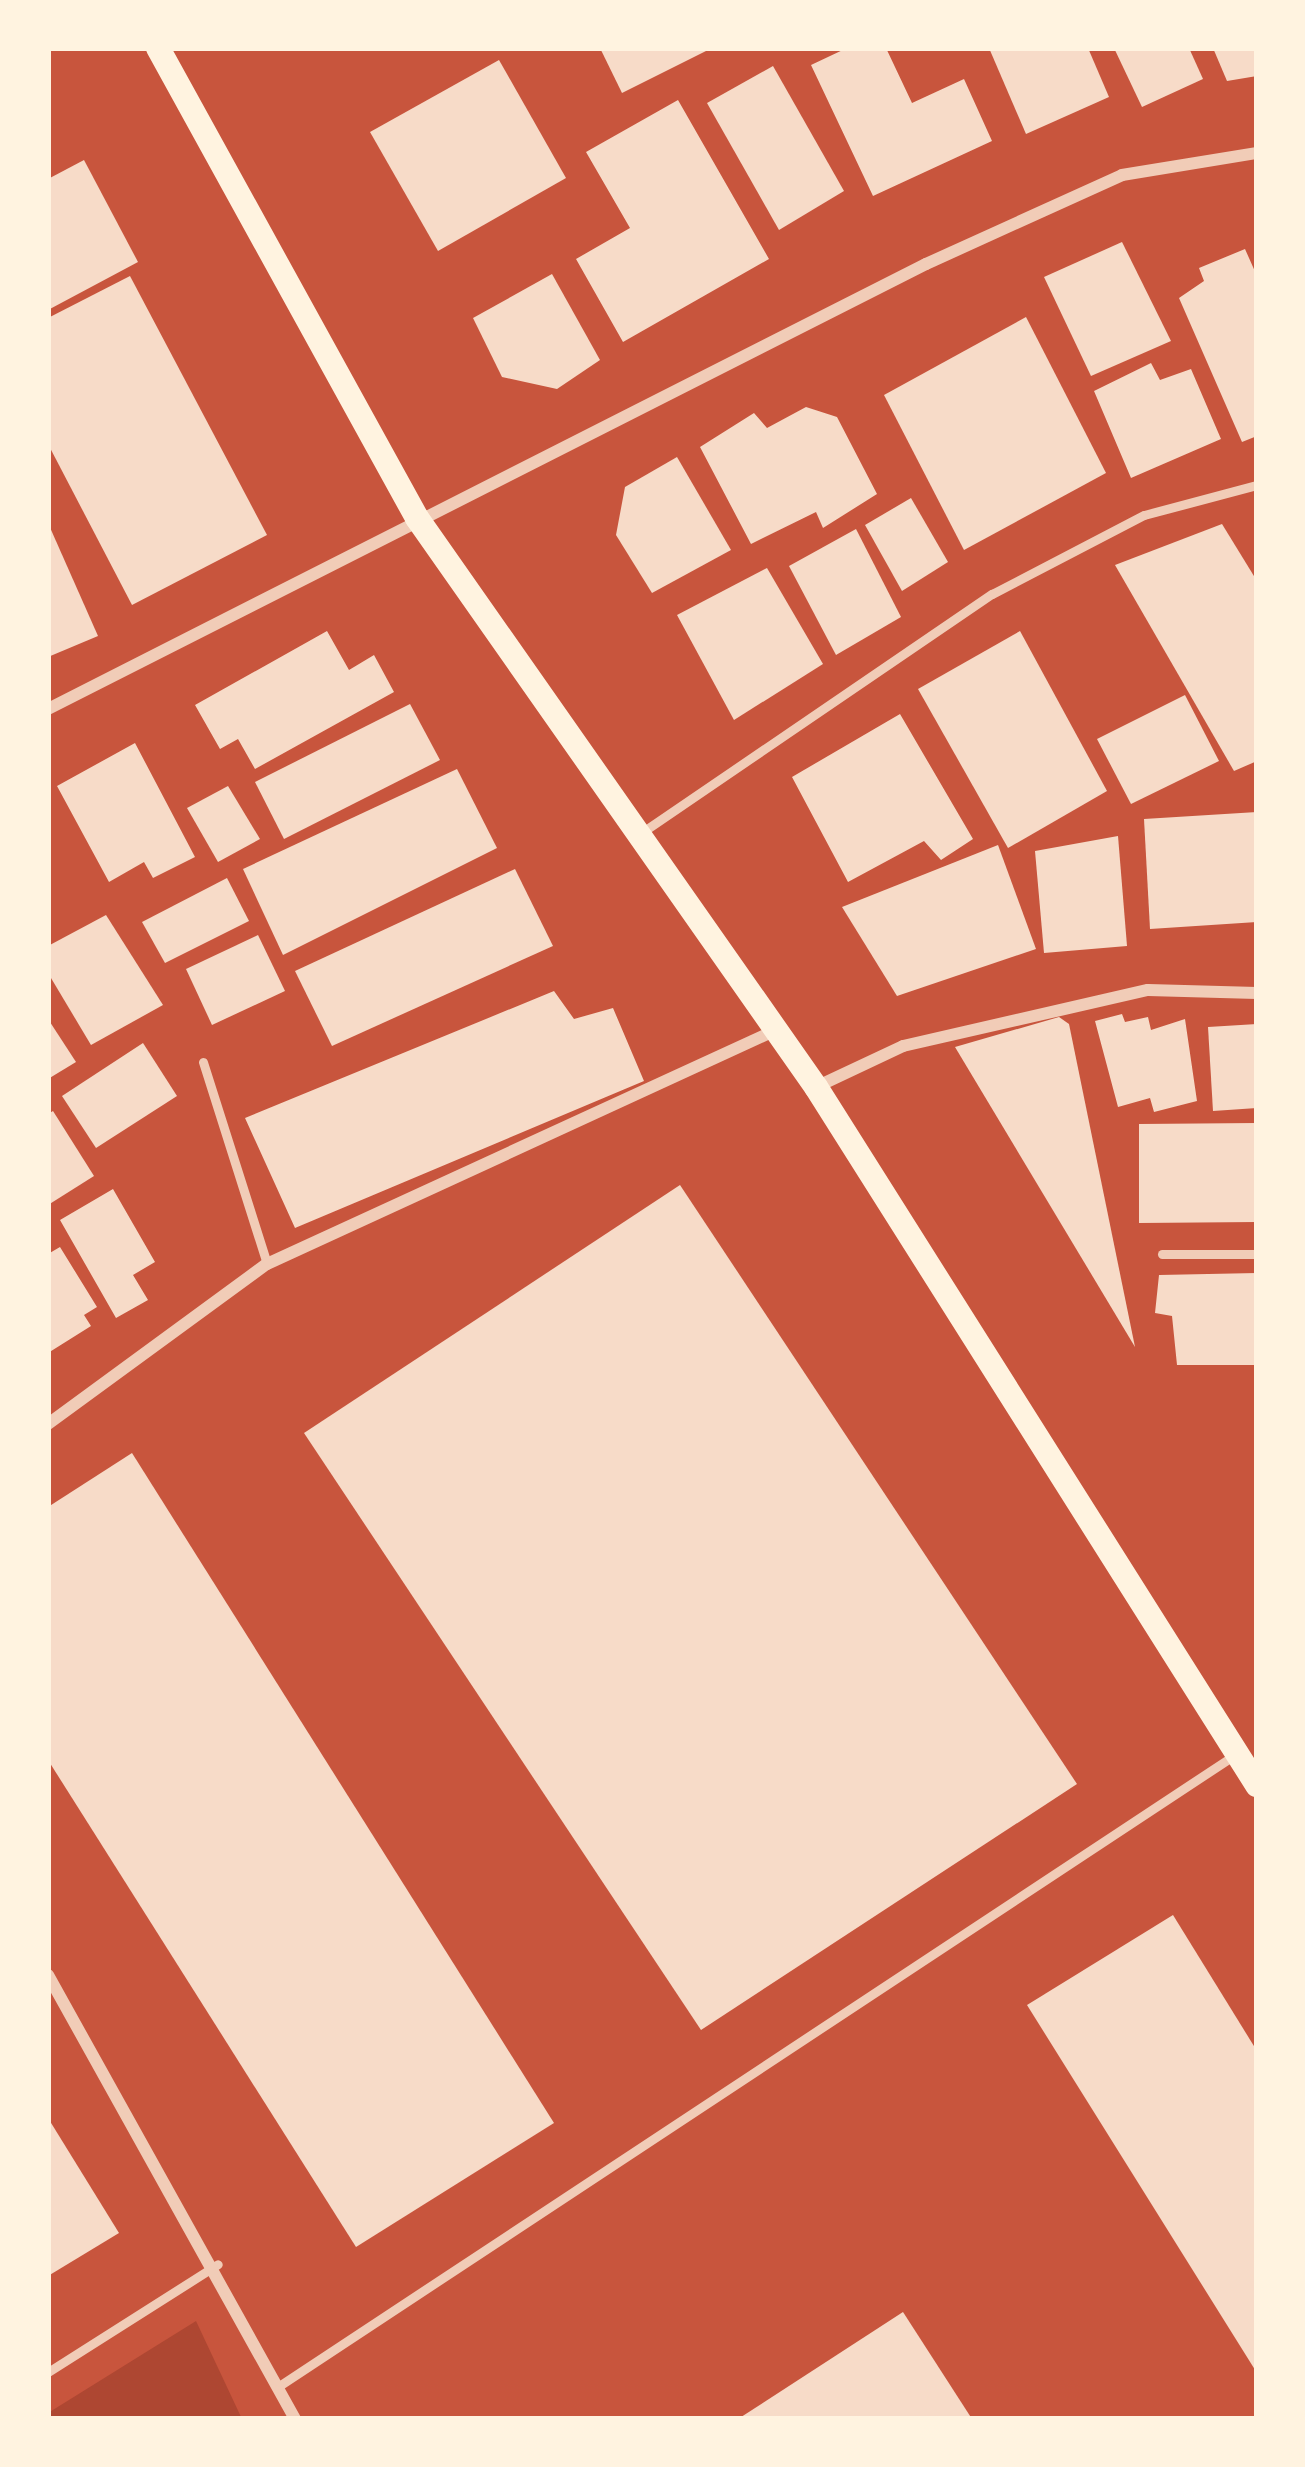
<!DOCTYPE html>
<style>
body{margin:0}
#map{position:relative;width:1305px;height:2467px;overflow:hidden;background:#c8553d;font-family:"Golos Text",sans-serif}
div>[style]{position:absolute}
[style*='--x']{left:calc(var(--x)*1px);top:calc(var(--y)*1px);width:calc(var(--w)*1px);rotate:calc(var(--a)*1deg)}
.green>*{inset:0;background:#ae4732}
.building>*{inset:0;background:#f7dbc8}
.service>*{height:9px;margin:-4.5px;padding:0 4.5px;transform-origin:4.5px;border-radius:4.5px;background:#f1ccb7}
.minor>*{height:12px;margin:-6px;padding:0 6px;transform-origin:6px;border-radius:6px;background:#f1ccb7}
.secondary>*{height:24px;margin:-12px;padding:0 12px;transform-origin:12px;border-radius:12px;background:#fff3e0}
span{translate:-50% -50%;white-space:nowrap;text-align:center;line-height:1.15;-webkit-text-stroke:9px #fff3e0;paint-order:stroke}
.frame{position:absolute;inset:0;border:51px solid #fff3e0;pointer-events:none}
</style>
<div id="map">
<div class="green">
<i style="clip-path:polygon(196px 2321px,242px 2419px,48px 2419px,48px 2413px)"></i>
</div>
<div class="building">
<i style="clip-path:polygon(600px 48px,712px 48px,622px 93px)"></i>
<i style="clip-path:polygon(847px 48px,886px 48px,912px 103px,964px 79px,992px 141px,873px 196px,811px 65px)"></i>
<i style="clip-path:polygon(989px 48px,1088px 48px,1109px 97px,1026px 134px)"></i>
<i style="clip-path:polygon(1114px 48px,1189px 48px,1203px 79px,1142px 107px)"></i>
<i style="clip-path:polygon(1213px 48px,1257px 48px,1257px 76px,1227px 81px)"></i>
<i style="clip-path:polygon(499px 60px,566px 178px,438px 251px,370px 132px)"></i>
<i style="clip-path:polygon(773px 66px,844px 191px,779px 230px,707px 103px)"></i>
<i style="clip-path:polygon(678px 100px,769px 259px,623px 342px,576px 259px,630px 228px,586px 152px)"></i>
<i style="clip-path:polygon(84px 160px,138px 262px,48px 310px,48px 179px)"></i>
<i style="clip-path:polygon(1122px 242px,1171px 341px,1091px 376px,1044px 277px)"></i>
<i style="clip-path:polygon(1245px 249px,1257px 276px,1257px 436px,1242px 442px,1179px 298px,1204px 281px,1199px 268px)"></i>
<i style="clip-path:polygon(552px 274px,600px 360px,557px 389px,502px 377px,473px 318px)"></i>
<i style="clip-path:polygon(130px 276px,267px 535px,132px 605px,48px 444px,48px 318px)"></i>
<i style="clip-path:polygon(1026px 317px,1106px 473px,964px 550px,884px 395px)"></i>
<i style="clip-path:polygon(1151px 363px,1160px 380px,1191px 369px,1221px 439px,1131px 478px,1094px 391px)"></i>
<i style="clip-path:polygon(806px 407px,837px 417px,877px 494px,823px 528px,816px 512px,751px 544px,700px 447px,754px 413px,767px 428px)"></i>
<i style="clip-path:polygon(677px 457px,731px 550px,652px 593px,616px 535px,625px 487px)"></i>
<i style="clip-path:polygon(911px 498px,948px 562px,902px 591px,865px 525px)"></i>
<i style="clip-path:polygon(48px 523px,98px 636px,48px 657px)"></i>
<i style="clip-path:polygon(1222px 524px,1257px 581px,1257px 761px,1234px 771px,1115px 565px)"></i>
<i style="clip-path:polygon(856px 529px,901px 617px,836px 655px,789px 566px)"></i>
<i style="clip-path:polygon(767px 568px,823px 664px,734px 720px,677px 615px)"></i>
<i style="clip-path:polygon(327px 631px,349px 670px,374px 655px,394px 692px,255px 769px,238px 739px,220px 749px,195px 705px)"></i>
<i style="clip-path:polygon(1020px 631px,1107px 791px,1008px 848px,918px 689px)"></i>
<i style="clip-path:polygon(1185px 695px,1219px 761px,1131px 804px,1097px 739px)"></i>
<i style="clip-path:polygon(410px 704px,440px 760px,284px 839px,255px 782px)"></i>
<i style="clip-path:polygon(900px 714px,973px 839px,941px 860px,924px 841px,848px 882px,792px 777px)"></i>
<i style="clip-path:polygon(135px 743px,195px 857px,153px 878px,144px 862px,109px 882px,57px 786px)"></i>
<i style="clip-path:polygon(457px 769px,497px 848px,283px 955px,243px 869px)"></i>
<i style="clip-path:polygon(228px 786px,260px 839px,218px 862px,187px 808px)"></i>
<i style="clip-path:polygon(1257px 812px,1257px 922px,1150px 929px,1144px 819px)"></i>
<i style="clip-path:polygon(1118px 836px,1127px 946px,1044px 953px,1035px 851px)"></i>
<i style="clip-path:polygon(998px 845px,1036px 949px,897px 996px,842px 907px)"></i>
<i style="clip-path:polygon(515px 869px,553px 946px,332px 1046px,295px 971px)"></i>
<i style="clip-path:polygon(227px 878px,249px 921px,165px 963px,142px 922px)"></i>
<i style="clip-path:polygon(106px 915px,163px 1005px,91px 1045px,48px 973px,48px 946px)"></i>
<i style="clip-path:polygon(258px 935px,285px 991px,212px 1025px,186px 969px)"></i>
<i style="clip-path:polygon(554px 991px,574px 1019px,613px 1008px,644px 1081px,295px 1228px,245px 1118px)"></i>
<i style="clip-path:polygon(1122px 1014px,1125px 1022px,1148px 1017px,1151px 1030px,1185px 1019px,1197px 1101px,1154px 1112px,1150px 1098px,1118px 1107px,1095px 1021px)"></i>
<i style="clip-path:polygon(1059px 1017px,1069px 1024px,1135px 1347px,955px 1047px)"></i>
<i style="clip-path:polygon(48px 1019px,76px 1062px,48px 1079px)"></i>
<i style="clip-path:polygon(1257px 1024px,1257px 1108px,1213px 1111px,1208px 1027px)"></i>
<i style="clip-path:polygon(143px 1043px,177px 1096px,96px 1148px,62px 1096px)"></i>
<i style="clip-path:polygon(53px 1111px,94px 1176px,48px 1205px,48px 1114px)"></i>
<i style="clip-path:polygon(1257px 1123px,1257px 1222px,1139px 1223px,1139px 1124px)"></i>
<i style="clip-path:polygon(680px 1185px,1077px 1784px,701px 2030px,304px 1433px)"></i>
<i style="clip-path:polygon(113px 1189px,155px 1262px,133px 1275px,148px 1300px,116px 1318px,60px 1220px)"></i>
<i style="clip-path:polygon(60px 1247px,97px 1307px,84px 1315px,91px 1326px,48px 1353px,48px 1254px)"></i>
<i style="clip-path:polygon(1257px 1273px,1257px 1365px,1177px 1365px,1172px 1316px,1155px 1313px,1159px 1275px)"></i>
<i style="clip-path:polygon(132px 1453px,554px 2123px,356px 2247px,48px 1760px,48px 1507px)"></i>
<i style="clip-path:polygon(1173px 1915px,1257px 2051px,1257px 2373px,1027px 2005px)"></i>
<i style="clip-path:polygon(48px 2118px,119px 2233px,48px 2276px)"></i>
<i style="clip-path:polygon(903px 2312px,972px 2419px,738px 2419px)"></i>
</div>
<div class="service">
<i style="--x:644;--y:831;--w:421;--a:-34.3"></i>
<i style="--x:992;--y:594;--w:171;--a:-27.5"></i>
<i style="--x:1144;--y:515;--w:117;--a:-14.9"></i>
<i style="--x:203;--y:1062;--w:212;--a:72.4"></i>
<i style="--x:1162;--y:1254;--w:95;--a:0"></i>
<i style="--x:48;--y:2372;--w:201;--a:-32.4"></i>
<i style="--x:279;--y:2386;--w:1147;--a:-33.44"></i>
</div>
<div class="minor">
<i style="--x:48;--y:709;--w:984;--a:-26.88"></i>
<i style="--x:926;--y:264;--w:215;--a:-24.4"></i>
<i style="--x:1122;--y:175;--w:137;--a:-9.3"></i>
<i style="--x:816;--y:1087;--w:96;--a:-25.2"></i>
<i style="--x:903;--y:1046;--w:251;--a:-12.9"></i>
<i style="--x:1148;--y:990;--w:109;--a:1.6"></i>
<i style="--x:48;--y:1424;--w:271;--a:-36.2"></i>
<i style="--x:267;--y:1264;--w:560;--a:-24.69"></i>
<i style="--x:48;--y:1975;--w:508;--a:60.91"></i>
</div>
<div class="secondary">
<i style="--x:158;--y:48;--w:537;--a:61.14"></i>
<i style="--x:417;--y:518;--w:695;--a:54.96"></i>
<i style="--x:816;--y:1087;--w:826;--a:57.72"></i>
</div>
<div class="frame"></div>
</div>
